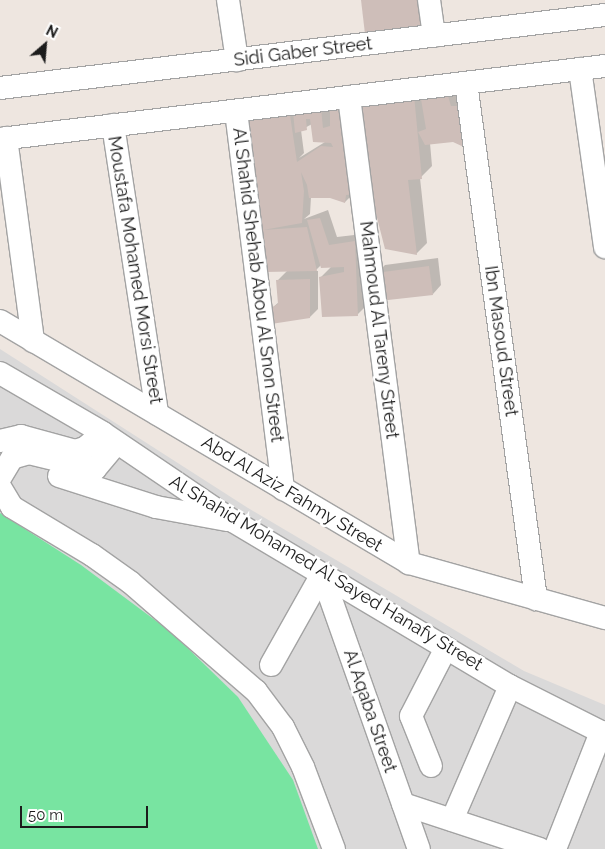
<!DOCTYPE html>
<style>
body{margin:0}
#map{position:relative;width:605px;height:849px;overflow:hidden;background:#eee6e0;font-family:Raleway,sans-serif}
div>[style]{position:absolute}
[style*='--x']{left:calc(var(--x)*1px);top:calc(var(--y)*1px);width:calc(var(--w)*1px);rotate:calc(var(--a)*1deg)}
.residential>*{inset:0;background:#dad9d9}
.pitch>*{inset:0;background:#78e4a1}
.shadow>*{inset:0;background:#0003}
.building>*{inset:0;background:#cebeb9}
.roads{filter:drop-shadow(1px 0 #a3a3a3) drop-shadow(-1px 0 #a3a3a3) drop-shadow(0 1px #a3a3a3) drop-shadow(0 -1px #a3a3a3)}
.minor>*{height:22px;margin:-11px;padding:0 11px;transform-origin:11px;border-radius:11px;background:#fff}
span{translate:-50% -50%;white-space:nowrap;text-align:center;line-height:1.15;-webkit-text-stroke:5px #fff;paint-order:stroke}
.street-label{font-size:18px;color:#1c1c1c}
.north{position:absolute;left:20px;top:20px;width:50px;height:50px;-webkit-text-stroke:4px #fff;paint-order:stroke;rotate:27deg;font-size:14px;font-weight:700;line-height:20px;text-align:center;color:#1c1c1c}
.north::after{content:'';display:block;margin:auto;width:18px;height:22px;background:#1c1c1c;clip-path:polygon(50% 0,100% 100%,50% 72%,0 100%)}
.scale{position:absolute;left:20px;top:806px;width:128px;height:22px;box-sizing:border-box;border:2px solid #1c1c1c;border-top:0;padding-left:6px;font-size:15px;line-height:18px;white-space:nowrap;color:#1c1c1c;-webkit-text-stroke:4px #fff;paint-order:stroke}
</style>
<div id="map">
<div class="residential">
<i style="clip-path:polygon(0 349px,248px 508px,524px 671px,605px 705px,605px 849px,0 849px)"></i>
</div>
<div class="pitch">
<i style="clip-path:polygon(0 513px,81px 565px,171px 632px,238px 697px,293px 780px,318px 849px,0 849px)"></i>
</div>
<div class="shadow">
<i style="clip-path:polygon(431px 92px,477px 98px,453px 140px,430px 143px,432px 166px,420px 178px,427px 243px,416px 254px,362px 103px)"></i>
<i style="clip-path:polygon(evenodd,331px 98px,354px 193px,345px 202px,331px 197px,311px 197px,310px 214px,304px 219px,328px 210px,337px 237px,363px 234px,365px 307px,357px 315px,320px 278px,331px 267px,321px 265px,315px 271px,318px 271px,318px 309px,310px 317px,272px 308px,279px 302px,277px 281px,288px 270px,266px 271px,245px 120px,331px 98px,312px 124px,325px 142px,299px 158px,304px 153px,301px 130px,312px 124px)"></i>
<i style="clip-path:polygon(438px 258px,441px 285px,433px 294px,377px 273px,385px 265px)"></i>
</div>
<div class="building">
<i style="clip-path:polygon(361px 0,422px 0,425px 27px,365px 34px)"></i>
<i style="clip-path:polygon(414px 95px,422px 179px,408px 180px,417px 255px,385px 249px,373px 202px,360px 102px)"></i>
<i style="clip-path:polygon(448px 96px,451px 106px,469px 106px,466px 148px,453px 142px,425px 145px,418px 132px,426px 129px,421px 99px)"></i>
<i style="clip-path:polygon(330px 105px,347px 106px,358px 194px,346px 195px,345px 203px,330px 198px,309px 198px,307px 185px,301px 172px,304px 191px,302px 223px,263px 230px,307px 227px,317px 271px,265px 272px,244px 120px,290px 115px,297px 162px,321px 146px,333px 147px,331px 143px,313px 142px,310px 119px,306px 119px,307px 130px,295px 133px,293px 111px,321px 108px,323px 128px,330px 126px)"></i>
<i style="clip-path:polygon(320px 218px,329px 245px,355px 241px,358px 316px,322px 317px,319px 277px,344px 272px,344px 267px,321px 268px,307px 220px)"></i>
<i style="clip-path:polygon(429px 266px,433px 295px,379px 301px,375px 273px)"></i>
<i style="clip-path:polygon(310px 279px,310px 318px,271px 324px,271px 308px,278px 304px,276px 280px)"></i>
</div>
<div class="roads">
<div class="minor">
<i style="--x:228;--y:0;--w:61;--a:81.5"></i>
<i style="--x:429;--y:0;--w:36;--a:82"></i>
<i style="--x:580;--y:69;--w:180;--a:82"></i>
<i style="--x:466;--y:83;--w:521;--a:82.27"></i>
<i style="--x:0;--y:88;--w:609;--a:-6.88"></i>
<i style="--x:349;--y:97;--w:470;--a:82.7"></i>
<i style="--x:236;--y:111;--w:381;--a:82.9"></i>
<i style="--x:113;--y:125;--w:292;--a:81.3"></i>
<i style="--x:6;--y:138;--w:205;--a:82.4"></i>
<i style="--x:0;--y:139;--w:609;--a:-6.88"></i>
<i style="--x:0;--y:321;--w:475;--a:30.6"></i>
<i style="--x:409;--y:563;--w:204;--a:15.7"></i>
<i style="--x:0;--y:373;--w:119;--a:30.2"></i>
<i style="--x:103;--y:433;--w:157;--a:34.1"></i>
<i style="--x:233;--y:521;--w:322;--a:30.8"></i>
<i style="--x:510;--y:686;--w:106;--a:26.8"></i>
<i style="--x:0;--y:441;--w:22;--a:-13"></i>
<i style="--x:21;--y:436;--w:56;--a:15.5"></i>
<i style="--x:75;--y:451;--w:10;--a:-17"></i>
<i style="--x:85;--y:448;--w:23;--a:-40"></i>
<i style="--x:59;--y:476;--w:102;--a:17.7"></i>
<i style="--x:156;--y:507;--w:72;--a:10.4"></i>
<i style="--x:0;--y:478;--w:23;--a:-59"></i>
<i style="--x:12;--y:458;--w:18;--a:-16"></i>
<i style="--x:29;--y:453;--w:68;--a:13.6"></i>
<i style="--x:95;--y:469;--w:34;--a:-50"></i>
<i style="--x:0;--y:487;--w:23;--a:59"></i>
<i style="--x:12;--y:507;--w:93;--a:31"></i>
<i style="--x:92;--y:555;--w:47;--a:35.4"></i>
<i style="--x:130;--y:582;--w:167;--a:40.9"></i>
<i style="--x:256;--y:691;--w:45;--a:53.1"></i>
<i style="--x:283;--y:727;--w:45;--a:63.4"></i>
<i style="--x:303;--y:767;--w:88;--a:69.3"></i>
<i style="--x:322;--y:574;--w:292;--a:70.6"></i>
<i style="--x:271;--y:665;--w:104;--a:-60.7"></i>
<i style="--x:431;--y:766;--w:54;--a:-111.8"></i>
<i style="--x:411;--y:716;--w:76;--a:-62.8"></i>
<i style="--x:403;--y:804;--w:144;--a:18.2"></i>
<i style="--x:452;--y:820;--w:146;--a:-66.6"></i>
<i style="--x:555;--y:849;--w:126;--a:-68.5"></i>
</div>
</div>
<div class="street-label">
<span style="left:303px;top:52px;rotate:-7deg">Sidi Gaber Street</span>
<span style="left:135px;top:270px;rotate:81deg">Moustafa Mohamed Morsi Street</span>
<span style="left:258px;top:285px;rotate:83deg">Al Shahid Shehab Abou Al Snon Street</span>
<span style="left:379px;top:330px;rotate:83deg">Mahmoud Al Tareny Street</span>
<span style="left:501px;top:341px;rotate:82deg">Ibn Masoud Street</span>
<span style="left:292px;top:494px;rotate:31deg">Abd Al Aziz Fahmy Street</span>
<span style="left:326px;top:573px;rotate:31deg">Al Shahid Mohamed Al Sayed Hanafy Street</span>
<span style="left:370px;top:711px;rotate:71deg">Al Aqaba Street</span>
</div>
<div class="north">N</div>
<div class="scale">50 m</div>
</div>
